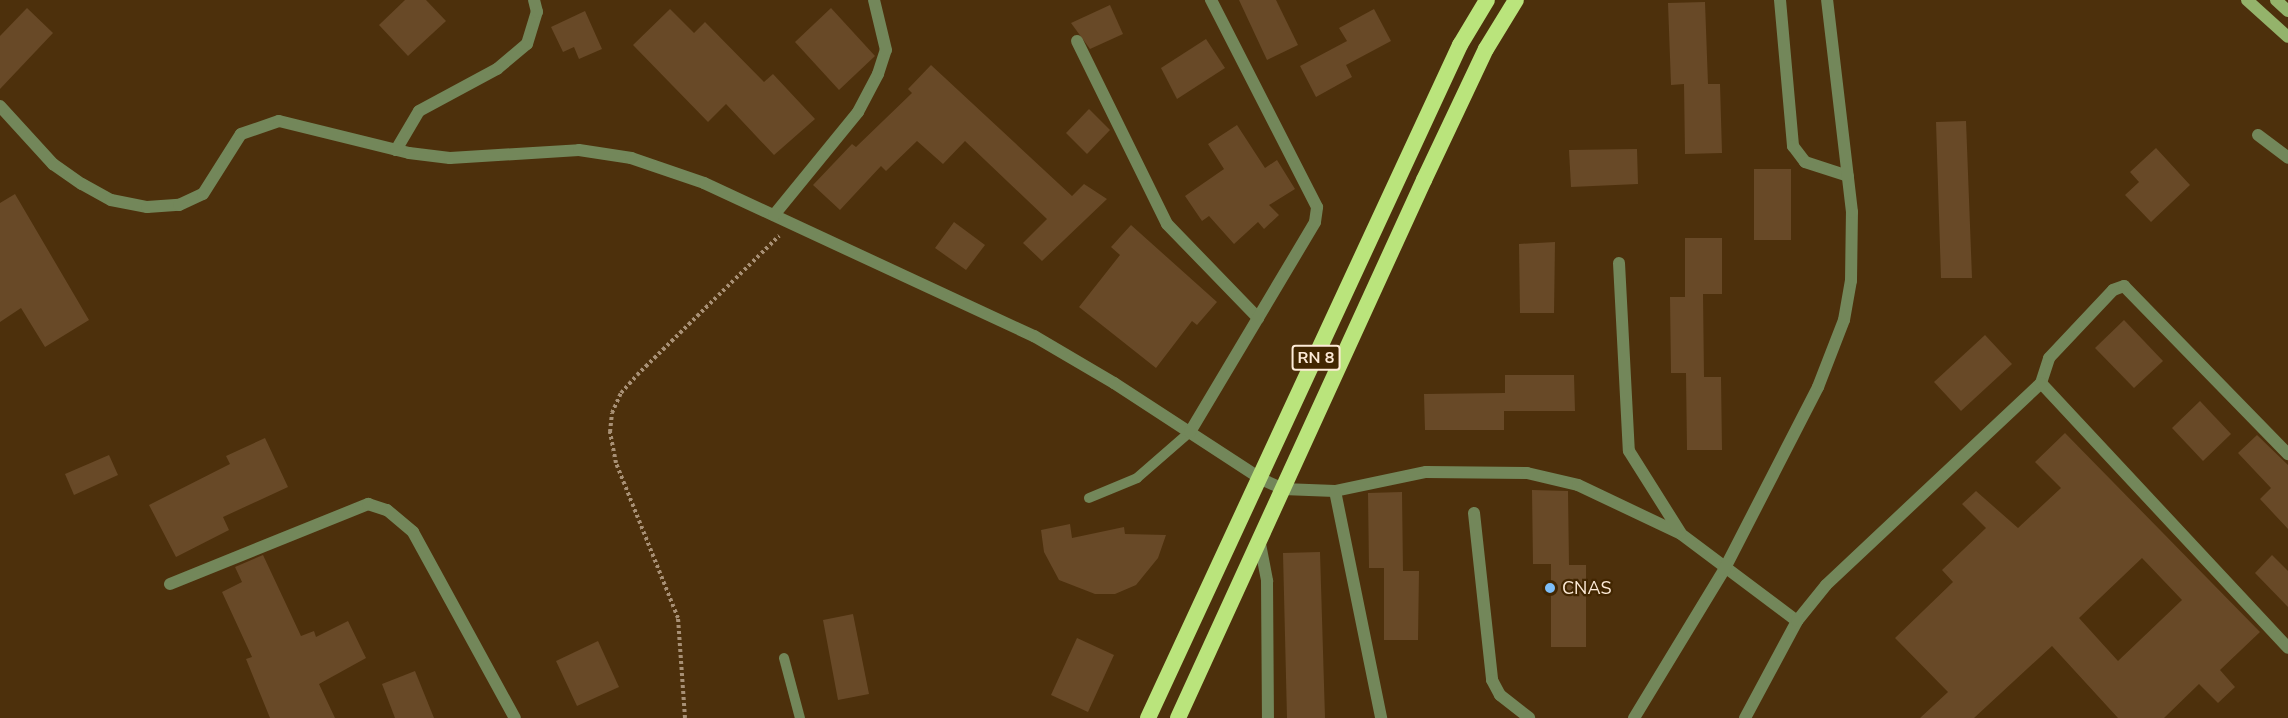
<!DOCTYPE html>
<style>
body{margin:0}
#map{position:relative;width:2288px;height:718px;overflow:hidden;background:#4d300c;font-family:"Nunito Sans",sans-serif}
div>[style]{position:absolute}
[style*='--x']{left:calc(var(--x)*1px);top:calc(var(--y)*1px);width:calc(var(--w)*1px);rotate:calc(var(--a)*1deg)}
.building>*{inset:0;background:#684927}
.path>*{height:4px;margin-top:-2px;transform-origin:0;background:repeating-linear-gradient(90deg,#a89075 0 3px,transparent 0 6px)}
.service>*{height:10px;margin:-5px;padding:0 5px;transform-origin:5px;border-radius:5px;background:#73875a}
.minor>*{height:12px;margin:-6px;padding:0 6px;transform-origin:6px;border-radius:6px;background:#73875a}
.secondary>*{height:12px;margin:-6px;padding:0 6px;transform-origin:6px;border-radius:6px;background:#94b36b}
.trunk>*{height:16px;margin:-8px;padding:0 8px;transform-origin:8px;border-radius:8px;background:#bae47c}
.dots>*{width:16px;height:16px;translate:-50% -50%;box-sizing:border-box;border:3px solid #422601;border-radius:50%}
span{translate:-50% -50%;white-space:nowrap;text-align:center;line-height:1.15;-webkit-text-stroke:4.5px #422601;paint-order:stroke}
.shield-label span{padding:2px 4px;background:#422601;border:2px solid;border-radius:4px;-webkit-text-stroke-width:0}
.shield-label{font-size:16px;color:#feebd8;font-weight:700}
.poi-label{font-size:18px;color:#feebd8}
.left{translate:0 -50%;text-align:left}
</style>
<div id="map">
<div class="building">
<i style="clip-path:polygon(405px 0,426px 0,446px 21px,408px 56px,379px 25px)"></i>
<i style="clip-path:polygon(1239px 0,1276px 0,1298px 45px,1267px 60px)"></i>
<i style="clip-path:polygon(1705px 2px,1708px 84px,1720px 84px,1722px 153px,1685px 154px,1684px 84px,1671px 85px,1668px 3px)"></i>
<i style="clip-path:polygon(1110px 5px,1123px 34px,1090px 49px,1071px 23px)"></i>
<i style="clip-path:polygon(27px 8px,53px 33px,0 89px,0 36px)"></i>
<i style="clip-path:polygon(831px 8px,875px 56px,839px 90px,795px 42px)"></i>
<i style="clip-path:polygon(670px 9px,694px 33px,705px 22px,764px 82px,773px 74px,815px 119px,774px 155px,726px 104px,708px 122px,633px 45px)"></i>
<i style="clip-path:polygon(1374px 9px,1391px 41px,1346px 65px,1352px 77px,1316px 97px,1300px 66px,1347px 41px,1339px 28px)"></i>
<i style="clip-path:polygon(585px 11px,602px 49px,579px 59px,574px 47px,563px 52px,551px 27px)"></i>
<i style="clip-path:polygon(1206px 39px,1225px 68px,1177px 99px,1161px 68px)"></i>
<i style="clip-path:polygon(931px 65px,1072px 196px,1084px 184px,1107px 199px,1042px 261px,1023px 243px,1047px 219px,965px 141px,943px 164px,917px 141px,886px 171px,881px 166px,840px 210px,813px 185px,852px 144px,856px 147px,912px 93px,908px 89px)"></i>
<i style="clip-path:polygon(1089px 109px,1110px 130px,1087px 154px,1066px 133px)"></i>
<i style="clip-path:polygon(1966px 121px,1972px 278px,1941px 278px,1936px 122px)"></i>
<i style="clip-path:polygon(1237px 125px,1265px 168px,1277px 160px,1295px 189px,1269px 205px,1279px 215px,1264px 229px,1258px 222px,1234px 244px,1209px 216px,1202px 221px,1185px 196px,1224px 169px,1208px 144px)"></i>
<i style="clip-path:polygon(2156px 148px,2190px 185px,2151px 222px,2125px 195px,2139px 182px,2130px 172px)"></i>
<i style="clip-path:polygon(1637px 149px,1638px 184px,1571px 187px,1569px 150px)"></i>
<i style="clip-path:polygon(1754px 169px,1791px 169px,1791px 240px,1754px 240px)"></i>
<i style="clip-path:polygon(15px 194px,89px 320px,45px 347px,21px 308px,0 322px,0 203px)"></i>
<i style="clip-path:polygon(954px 222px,985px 245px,966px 270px,935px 248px)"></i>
<i style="clip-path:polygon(1131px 225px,1217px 302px,1197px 325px,1192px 321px,1156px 368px,1079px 307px,1120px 255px,1111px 247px)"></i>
<i style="clip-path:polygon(1685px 238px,1722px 238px,1722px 294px,1703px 294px,1704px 377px,1721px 377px,1722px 450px,1687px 450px,1686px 373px,1671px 373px,1670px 297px,1685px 297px)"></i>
<i style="clip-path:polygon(1555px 242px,1554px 313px,1520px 313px,1519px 244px)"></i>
<i style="clip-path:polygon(2124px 320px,2163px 361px,2134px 388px,2095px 348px)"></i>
<i style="clip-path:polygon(1985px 335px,2012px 364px,1961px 411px,1934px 382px)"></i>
<i style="clip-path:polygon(1505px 375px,1574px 375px,1575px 411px,1504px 411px,1504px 430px,1425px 430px,1424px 394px,1505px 393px)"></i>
<i style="clip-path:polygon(2200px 401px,2231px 434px,2203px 461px,2172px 428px)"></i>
<i style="clip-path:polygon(evenodd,2065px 433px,2260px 632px,2220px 670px,2235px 687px,2218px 703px,2199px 684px,2164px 718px,2118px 718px,2052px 646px,1974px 718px,1920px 718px,1948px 692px,1895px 638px,1953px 582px,1942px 570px,1986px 528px,1962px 504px,1976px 491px,2018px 528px,2061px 488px,2035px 462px,2065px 433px,2142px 558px,2182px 600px,2118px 661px,2079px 618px,2142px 558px)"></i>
<i style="clip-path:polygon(2257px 435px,2288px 465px,2288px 529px,2260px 499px,2271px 488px,2238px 453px)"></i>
<i style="clip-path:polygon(265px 438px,288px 487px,223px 517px,229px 530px,176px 557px,149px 505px,230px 464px,226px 456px)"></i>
<i style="clip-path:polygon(109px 455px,118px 475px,74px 495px,65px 474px)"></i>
<i style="clip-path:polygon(1532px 490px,1568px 491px,1569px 565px,1586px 565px,1586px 647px,1551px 647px,1551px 564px,1533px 564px)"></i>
<i style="clip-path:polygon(1402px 492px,1403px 571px,1419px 571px,1418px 640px,1384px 640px,1384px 568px,1369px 568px,1368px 493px)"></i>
<i style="clip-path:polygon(1070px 524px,1072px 538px,1124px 527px,1125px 534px,1166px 535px,1158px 558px,1136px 585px,1115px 594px,1095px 594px,1059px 580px,1044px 552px,1041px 530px)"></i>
<i style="clip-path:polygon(1320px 552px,1325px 718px,1287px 718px,1283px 553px)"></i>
<i style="clip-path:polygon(263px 555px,301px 636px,314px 631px,316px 637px,348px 621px,366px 658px,319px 684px,335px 718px,270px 718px,246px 659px,252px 657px,222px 592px,242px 582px,235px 567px)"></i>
<i style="clip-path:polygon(2272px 555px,2288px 571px,2288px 607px,2255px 573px)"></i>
<i style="clip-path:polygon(853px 614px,869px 694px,838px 700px,823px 620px)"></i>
<i style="clip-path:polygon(1077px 638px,1114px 655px,1088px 712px,1051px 695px)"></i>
<i style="clip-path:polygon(598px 641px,619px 687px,577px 706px,556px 661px)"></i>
<i style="clip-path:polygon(415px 671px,434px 718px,395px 718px,382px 684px)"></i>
</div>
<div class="path">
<i style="--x:685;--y:718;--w:100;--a:-94"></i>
<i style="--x:678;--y:618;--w:167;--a:-111.8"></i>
<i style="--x:616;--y:463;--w:32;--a:-101"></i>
<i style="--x:610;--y:432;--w:19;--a:-84"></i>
<i style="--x:612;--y:413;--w:22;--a:-66"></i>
<i style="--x:621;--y:393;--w:24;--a:-48"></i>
<i style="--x:637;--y:375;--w:199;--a:-44.4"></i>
</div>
<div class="service">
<i style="--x:1089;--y:498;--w:52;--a:-22.6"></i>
<i style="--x:1137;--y:478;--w:70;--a:-41"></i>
<i style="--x:784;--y:658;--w:62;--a:75.1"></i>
</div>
<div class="minor">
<i style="--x:1780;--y:0;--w:147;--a:84.9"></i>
<i style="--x:1793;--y:146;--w:20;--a:53"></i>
<i style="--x:1805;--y:162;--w:45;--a:18"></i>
<i style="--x:1077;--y:41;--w:204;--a:63.8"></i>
<i style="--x:1167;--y:224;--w:131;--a:45.9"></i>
<i style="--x:0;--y:106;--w:79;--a:47.6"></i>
<i style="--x:53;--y:164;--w:35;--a:35"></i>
<i style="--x:82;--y:184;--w:33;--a:29"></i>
<i style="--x:111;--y:200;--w:37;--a:11"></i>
<i style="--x:147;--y:207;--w:32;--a:-4"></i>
<i style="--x:179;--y:205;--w:26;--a:-25"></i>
<i style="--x:203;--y:194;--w:71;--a:-57.7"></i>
<i style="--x:241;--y:134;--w:40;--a:-18.9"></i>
<i style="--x:279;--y:121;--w:134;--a:13.8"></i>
<i style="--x:409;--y:153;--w:41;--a:7"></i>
<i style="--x:450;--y:158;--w:129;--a:-3.5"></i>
<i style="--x:579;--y:150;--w:53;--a:8.7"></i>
<i style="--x:631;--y:158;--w:77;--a:18.9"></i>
<i style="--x:704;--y:183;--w:364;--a:24.9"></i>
<i style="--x:1034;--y:336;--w:93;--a:30.4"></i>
<i style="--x:1114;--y:383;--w:176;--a:33.1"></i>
<i style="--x:1261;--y:479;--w:24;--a:24"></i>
<i style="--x:1283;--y:489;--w:52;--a:2.2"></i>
<i style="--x:1335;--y:491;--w:93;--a:-11.8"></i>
<i style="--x:1426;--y:472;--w:101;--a:0.6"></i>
<i style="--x:1527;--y:473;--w:52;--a:13.2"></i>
<i style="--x:1578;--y:485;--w:114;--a:25.4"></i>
<i style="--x:1681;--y:534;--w:145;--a:36.9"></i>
<i style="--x:2258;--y:135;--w:38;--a:37"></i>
<i style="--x:396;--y:150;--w:45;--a:-59.5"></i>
<i style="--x:419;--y:111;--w:89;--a:-28.3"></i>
<i style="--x:497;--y:69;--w:39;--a:-40"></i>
<i style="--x:527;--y:44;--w:34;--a:-73"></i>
<i style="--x:537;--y:12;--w:12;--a:-104"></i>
<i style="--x:774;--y:215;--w:133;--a:-50.8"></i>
<i style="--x:858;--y:112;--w:43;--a:-62.2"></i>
<i style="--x:878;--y:74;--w:25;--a:-72"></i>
<i style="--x:886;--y:50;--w:51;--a:-103.5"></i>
<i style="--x:1619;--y:263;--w:188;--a:87"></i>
<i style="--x:1629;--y:451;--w:96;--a:57.8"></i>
<i style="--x:2041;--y:383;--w:26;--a:-72"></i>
<i style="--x:2049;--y:358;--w:93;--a:-46.7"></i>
<i style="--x:2113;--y:290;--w:12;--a:-20"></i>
<i style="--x:2124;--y:286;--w:235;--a:45.7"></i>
<i style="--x:1190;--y:432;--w:244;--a:-59.2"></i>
<i style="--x:1315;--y:222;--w:15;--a:-82"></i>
<i style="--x:1317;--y:207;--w:233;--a:-117.1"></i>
<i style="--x:1335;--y:491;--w:232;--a:78.5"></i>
<i style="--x:1474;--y:513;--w:168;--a:83.8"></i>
<i style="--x:1492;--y:680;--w:17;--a:62"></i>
<i style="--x:1500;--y:695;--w:37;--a:38"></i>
<i style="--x:1260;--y:544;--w:38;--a:79"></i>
<i style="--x:1267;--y:581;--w:137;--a:89.6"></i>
<i style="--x:170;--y:584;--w:214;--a:-22"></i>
<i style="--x:368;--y:504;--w:20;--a:18"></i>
<i style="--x:387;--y:510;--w:34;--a:40"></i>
<i style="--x:413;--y:532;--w:212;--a:61.3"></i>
<i style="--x:1634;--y:718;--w:173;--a:-58.7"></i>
<i style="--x:1724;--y:570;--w:206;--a:-62.8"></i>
<i style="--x:1818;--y:387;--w:72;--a:-68.8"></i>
<i style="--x:1844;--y:320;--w:40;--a:-80"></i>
<i style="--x:1851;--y:281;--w:69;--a:-89.2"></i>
<i style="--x:1852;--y:212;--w:213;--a:-96.7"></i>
<i style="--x:1745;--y:718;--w:110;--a:-61.8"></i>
<i style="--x:1797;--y:621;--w:46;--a:-51.1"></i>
<i style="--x:1826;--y:585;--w:295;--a:-43.2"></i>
<i style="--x:2041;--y:383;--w:362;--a:47"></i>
</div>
<div class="secondary">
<i style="--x:2247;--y:0;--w:55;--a:42.1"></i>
<i style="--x:2276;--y:0;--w:16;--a:43"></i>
</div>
<div class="trunk">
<i style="--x:1148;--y:718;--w:742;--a:-65.13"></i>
<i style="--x:1460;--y:45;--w:52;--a:-59"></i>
<i style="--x:1178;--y:718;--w:592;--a:-65.43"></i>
<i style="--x:1424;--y:180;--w:145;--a:-64.7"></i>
<i style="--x:1486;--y:49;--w:57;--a:-58.5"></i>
</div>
<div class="dots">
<i style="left:1550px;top:588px;background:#7dbef9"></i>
</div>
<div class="shield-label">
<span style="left:1316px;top:358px">RN 8</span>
</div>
<div class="poi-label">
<span class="left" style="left:1562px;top:588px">CNAS</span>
</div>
</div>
